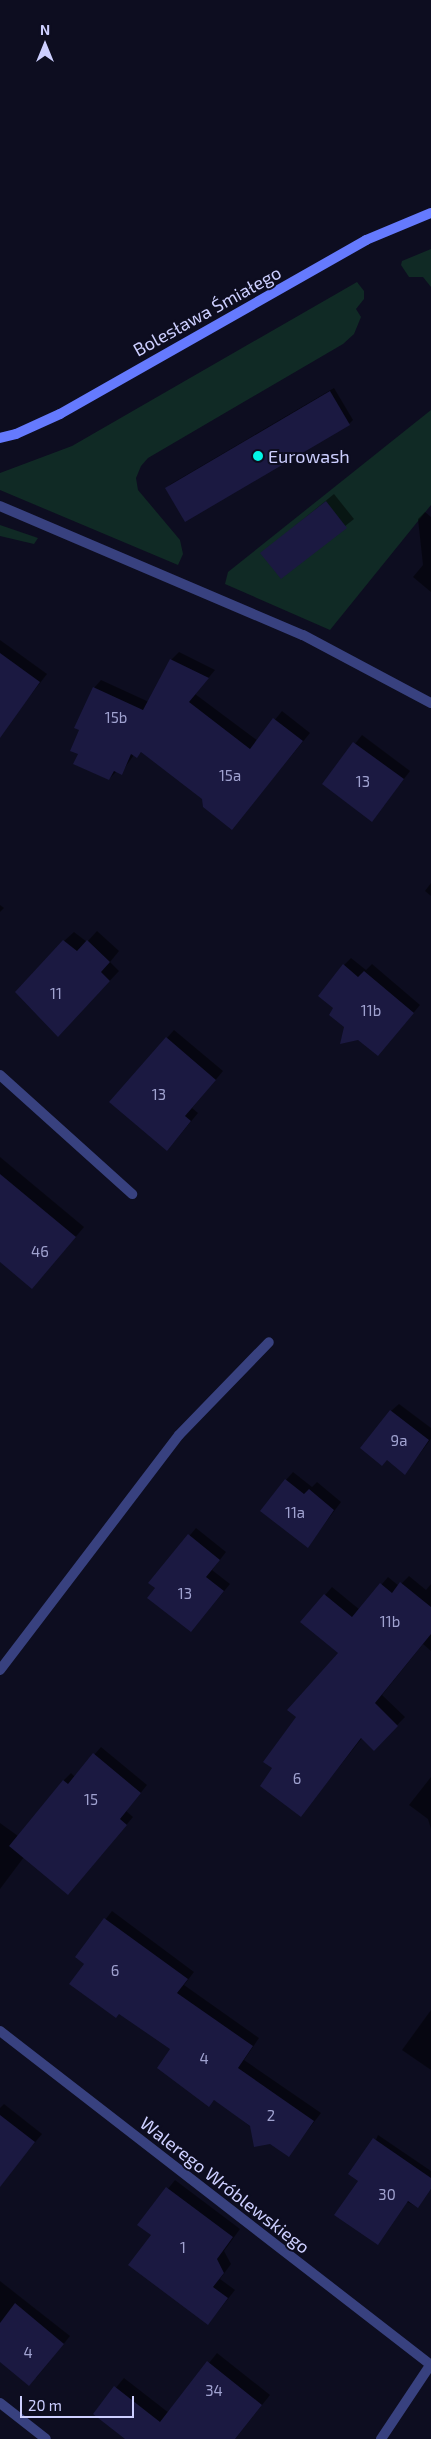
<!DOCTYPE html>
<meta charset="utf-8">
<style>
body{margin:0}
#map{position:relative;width:431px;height:2439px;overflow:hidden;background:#0d0d20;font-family:"Exo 2",sans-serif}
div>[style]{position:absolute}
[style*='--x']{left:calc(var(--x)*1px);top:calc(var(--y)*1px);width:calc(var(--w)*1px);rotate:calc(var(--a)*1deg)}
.green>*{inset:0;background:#102a25}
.shadow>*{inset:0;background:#0007}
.building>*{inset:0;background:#1b1941}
.street>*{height:10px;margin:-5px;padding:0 5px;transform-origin:5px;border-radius:5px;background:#38417f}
.secondary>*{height:10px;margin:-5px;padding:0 5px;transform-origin:5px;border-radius:5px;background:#657afe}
.dots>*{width:14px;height:14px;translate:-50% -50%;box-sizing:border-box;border:2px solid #0d0d20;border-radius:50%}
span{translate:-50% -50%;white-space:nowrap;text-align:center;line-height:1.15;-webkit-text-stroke:4px #0d0d20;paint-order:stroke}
.number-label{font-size:15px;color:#a0a2d0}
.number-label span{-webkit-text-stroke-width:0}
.street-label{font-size:18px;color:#cdcfff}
.poi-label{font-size:18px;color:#cdcfff}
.left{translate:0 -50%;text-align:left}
.north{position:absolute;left:20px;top:20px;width:50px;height:50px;-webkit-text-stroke:4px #0d0d20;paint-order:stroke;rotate:0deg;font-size:14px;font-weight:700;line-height:20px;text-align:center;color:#cdcfff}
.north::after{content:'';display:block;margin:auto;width:18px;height:22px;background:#cdcfff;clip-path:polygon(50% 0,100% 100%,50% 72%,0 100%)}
.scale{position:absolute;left:20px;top:2396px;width:114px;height:22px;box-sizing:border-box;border:2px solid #cdcfff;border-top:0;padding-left:6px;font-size:15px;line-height:18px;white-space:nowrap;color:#cdcfff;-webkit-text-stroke:4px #0d0d20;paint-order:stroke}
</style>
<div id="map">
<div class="green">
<i style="clip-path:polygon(431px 249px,431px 287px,423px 277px,409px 277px,401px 265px,402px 261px)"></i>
<i style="clip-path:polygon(357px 282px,364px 291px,364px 299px,356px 309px,361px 317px,354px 334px,343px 344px,148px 458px,141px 466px,136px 478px,138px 490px,180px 540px,183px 554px,178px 565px,0 490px,0 473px,72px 446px)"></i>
<i style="clip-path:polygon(431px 410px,431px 505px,330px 630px,225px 584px,228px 572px)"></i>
<i style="clip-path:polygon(0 525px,38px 538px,34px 544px,0 536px)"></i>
</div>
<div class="shadow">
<i style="clip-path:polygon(334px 388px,353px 420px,349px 424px,186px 520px,167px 488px,171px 484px)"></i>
<i style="clip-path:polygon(334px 494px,354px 519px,281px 577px,262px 553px)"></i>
<i style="clip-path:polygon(425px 512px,431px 517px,431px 592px,413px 577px,423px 565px,418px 519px)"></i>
<i style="clip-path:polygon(0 640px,47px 674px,15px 715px,0 709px)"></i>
<i style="clip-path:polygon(179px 652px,215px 670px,195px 694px,258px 741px,282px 711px,310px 733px,232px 828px,204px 798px,142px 751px,137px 757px,134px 755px,121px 773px,117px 771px,109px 779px,80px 754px,81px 730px,94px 688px,101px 680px,149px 702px,171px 660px)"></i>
<i style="clip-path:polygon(362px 735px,410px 771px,372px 821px,323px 784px)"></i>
<i style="clip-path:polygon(431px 883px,431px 896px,425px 891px)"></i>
<i style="clip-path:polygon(0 905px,4px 908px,0 912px)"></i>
<i style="clip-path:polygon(97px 931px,119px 951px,110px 962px,119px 971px,68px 1025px,64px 941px,74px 932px,87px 942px)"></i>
<i style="clip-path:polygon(351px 958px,366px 970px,372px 964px,420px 1005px,385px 1047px,345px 1026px,344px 965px)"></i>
<i style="clip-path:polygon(174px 1030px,223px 1071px,192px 1108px,198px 1113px,174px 1142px,167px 1038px)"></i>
<i style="clip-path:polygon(0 1157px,84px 1227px,41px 1278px,0 1261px)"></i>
<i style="clip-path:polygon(399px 1404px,431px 1428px,431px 1439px,405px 1473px,387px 1459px,391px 1411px)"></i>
<i style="clip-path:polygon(293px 1472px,312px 1487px,317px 1482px,341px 1502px,308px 1546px,286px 1480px)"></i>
<i style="clip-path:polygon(196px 1528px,226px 1552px,212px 1570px,230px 1584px,197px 1624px,150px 1583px)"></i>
<i style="clip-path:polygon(409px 1576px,426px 1590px,431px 1584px,431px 1651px,423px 1644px,382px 1695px,405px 1717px,374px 1749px,362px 1738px,301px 1815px,274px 1768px,298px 1717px,339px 1653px,302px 1622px,332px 1587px,360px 1610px,388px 1577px,399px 1586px)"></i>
<i style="clip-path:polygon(101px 1747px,147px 1785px,126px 1811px,133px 1817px,75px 1886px,24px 1857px,0 1889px,0 1823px,18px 1836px,63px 1781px,71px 1773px,75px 1777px)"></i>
<i style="clip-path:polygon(431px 1777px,431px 1829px,428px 1819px,409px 1805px)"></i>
<i style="clip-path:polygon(112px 1911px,194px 1972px,184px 1985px,259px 2038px,244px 2060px,321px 2113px,288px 2156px,215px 2099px,209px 2105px,172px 2049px,77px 1957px)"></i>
<i style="clip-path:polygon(431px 2010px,431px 2070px,402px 2050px)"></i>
<i style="clip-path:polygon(4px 2104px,42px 2134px,0 2184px,0 2108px)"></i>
<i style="clip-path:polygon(378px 2135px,431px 2171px,431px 2189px,418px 2207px,359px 2180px)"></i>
<i style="clip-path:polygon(175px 2180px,240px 2229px,224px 2251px,231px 2264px,220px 2279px,235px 2290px,208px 2324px,152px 2234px,139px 2225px)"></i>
<i style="clip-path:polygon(0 2281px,70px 2336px,36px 2378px,0 2361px)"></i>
<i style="clip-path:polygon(217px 2353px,270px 2395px,235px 2439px,127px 2439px,94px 2414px,124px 2378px,169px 2413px)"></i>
</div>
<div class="building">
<i style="clip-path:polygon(330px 391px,350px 425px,185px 522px,165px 488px)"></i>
<i style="clip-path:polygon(326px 501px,347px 528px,281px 579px,260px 553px)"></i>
<i style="clip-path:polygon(0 653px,40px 682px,0 738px)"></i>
<i style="clip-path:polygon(170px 659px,209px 678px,189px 702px,250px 749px,273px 718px,303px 741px,232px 830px,203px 807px,202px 799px,141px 752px,137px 758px,131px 754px,122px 775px,114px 771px,109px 780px,73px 764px,78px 754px,70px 751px,79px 730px,74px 728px,93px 687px,143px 710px)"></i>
<i style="clip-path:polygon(353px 742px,404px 779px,372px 822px,322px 784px)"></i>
<i style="clip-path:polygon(63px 940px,77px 951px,87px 940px,110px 962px,101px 972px,110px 981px,58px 1037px,15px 992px)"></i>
<i style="clip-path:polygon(343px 964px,358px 977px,364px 971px,414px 1013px,378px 1056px,358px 1040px,340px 1044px,344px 1027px,329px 1015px,333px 1008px,318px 996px)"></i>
<i style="clip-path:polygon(166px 1037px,216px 1080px,185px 1116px,191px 1121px,167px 1151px,109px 1102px)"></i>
<i style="clip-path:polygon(0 1174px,76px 1237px,32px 1289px,0 1262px)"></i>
<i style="clip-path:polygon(390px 1410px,429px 1440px,405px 1475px,387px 1460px,382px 1466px,360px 1448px)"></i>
<i style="clip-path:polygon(285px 1479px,304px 1494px,309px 1489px,334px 1510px,308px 1548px,260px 1511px)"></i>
<i style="clip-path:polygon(188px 1534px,220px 1560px,206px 1577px,224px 1591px,191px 1632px,147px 1598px,155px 1588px,148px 1583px)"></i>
<i style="clip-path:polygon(400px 1582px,431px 1607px,431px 1634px,375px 1703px,398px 1726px,374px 1751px,361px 1738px,301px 1817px,260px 1786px,272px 1768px,263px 1762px,296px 1717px,287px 1710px,338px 1653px,300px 1622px,324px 1594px,352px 1617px,380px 1583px,392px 1593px)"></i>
<i style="clip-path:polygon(93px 1753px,141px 1793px,120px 1819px,127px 1825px,68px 1895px,9px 1846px,63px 1780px,68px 1784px)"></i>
<i style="clip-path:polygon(104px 1918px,188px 1979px,177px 1993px,253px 2046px,238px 2068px,314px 2121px,289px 2157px,270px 2144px,254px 2147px,250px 2126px,214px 2100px,209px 2107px,157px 2068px,170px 2049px,119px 2014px,116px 2018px,69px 1984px,84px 1964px,75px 1957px)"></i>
<i style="clip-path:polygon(0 2115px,35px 2142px,0 2187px)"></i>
<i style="clip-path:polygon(373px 2138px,431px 2178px,431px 2189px,418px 2208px,408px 2201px,378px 2245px,334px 2215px,358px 2181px,348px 2174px)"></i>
<i style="clip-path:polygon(166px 2187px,233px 2237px,217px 2259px,224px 2273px,213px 2287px,228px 2298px,208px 2325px,128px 2265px,151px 2235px,137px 2225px)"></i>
<i style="clip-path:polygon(15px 2303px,64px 2344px,29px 2386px,0 2362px,0 2323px)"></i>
<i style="clip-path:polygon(207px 2361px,262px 2405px,235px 2439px,125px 2439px,93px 2414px,114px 2386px,160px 2422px)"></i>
</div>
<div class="street">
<i style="--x:0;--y:506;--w:329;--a:23.1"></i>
<i style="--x:303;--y:635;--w:145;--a:28"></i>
<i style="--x:0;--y:1075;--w:178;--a:42"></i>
<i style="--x:0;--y:1670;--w:295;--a:-52.7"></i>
<i style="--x:179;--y:1435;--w:129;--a:-45.9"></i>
<i style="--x:0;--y:2031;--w:545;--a:37.77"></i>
<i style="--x:0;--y:2403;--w:58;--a:38"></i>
<i style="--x:381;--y:2439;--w:90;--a:-56.3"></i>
</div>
<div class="secondary">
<i style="--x:0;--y:438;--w:16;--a:-14"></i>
<i style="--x:16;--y:434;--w:48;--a:-24.4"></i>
<i style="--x:60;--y:414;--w:352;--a:-29.6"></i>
<i style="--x:366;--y:240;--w:70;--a:-22.6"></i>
</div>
<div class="dots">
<i style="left:258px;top:456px;background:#02f5e6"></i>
</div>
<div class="number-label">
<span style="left:116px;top:718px">15b</span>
<span style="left:230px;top:776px">15a</span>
<span style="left:363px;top:782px">13</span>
<span style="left:56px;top:994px">11</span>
<span style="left:371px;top:1011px">11b</span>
<span style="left:159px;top:1095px">13</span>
<span style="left:40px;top:1252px">46</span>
<span style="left:399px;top:1441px">9a</span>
<span style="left:295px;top:1513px">11a</span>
<span style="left:185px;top:1594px">13</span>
<span style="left:390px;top:1622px">11b</span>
<span style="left:297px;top:1779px">6</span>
<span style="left:91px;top:1800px">15</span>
<span style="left:115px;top:1971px">6</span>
<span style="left:204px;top:2059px">4</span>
<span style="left:271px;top:2116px">2</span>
<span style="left:387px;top:2195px">30</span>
<span style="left:183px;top:2248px">1</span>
<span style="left:28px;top:2353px">4</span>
<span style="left:214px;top:2391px">34</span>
</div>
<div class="street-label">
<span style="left:207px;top:311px;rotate:-29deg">Bolesława Śmiałego</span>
<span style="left:225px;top:2185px;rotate:38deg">Walerego Wróblewskiego</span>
</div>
<div class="poi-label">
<span class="left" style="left:268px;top:456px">Eurowash</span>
</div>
<div class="north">N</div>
<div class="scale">20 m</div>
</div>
